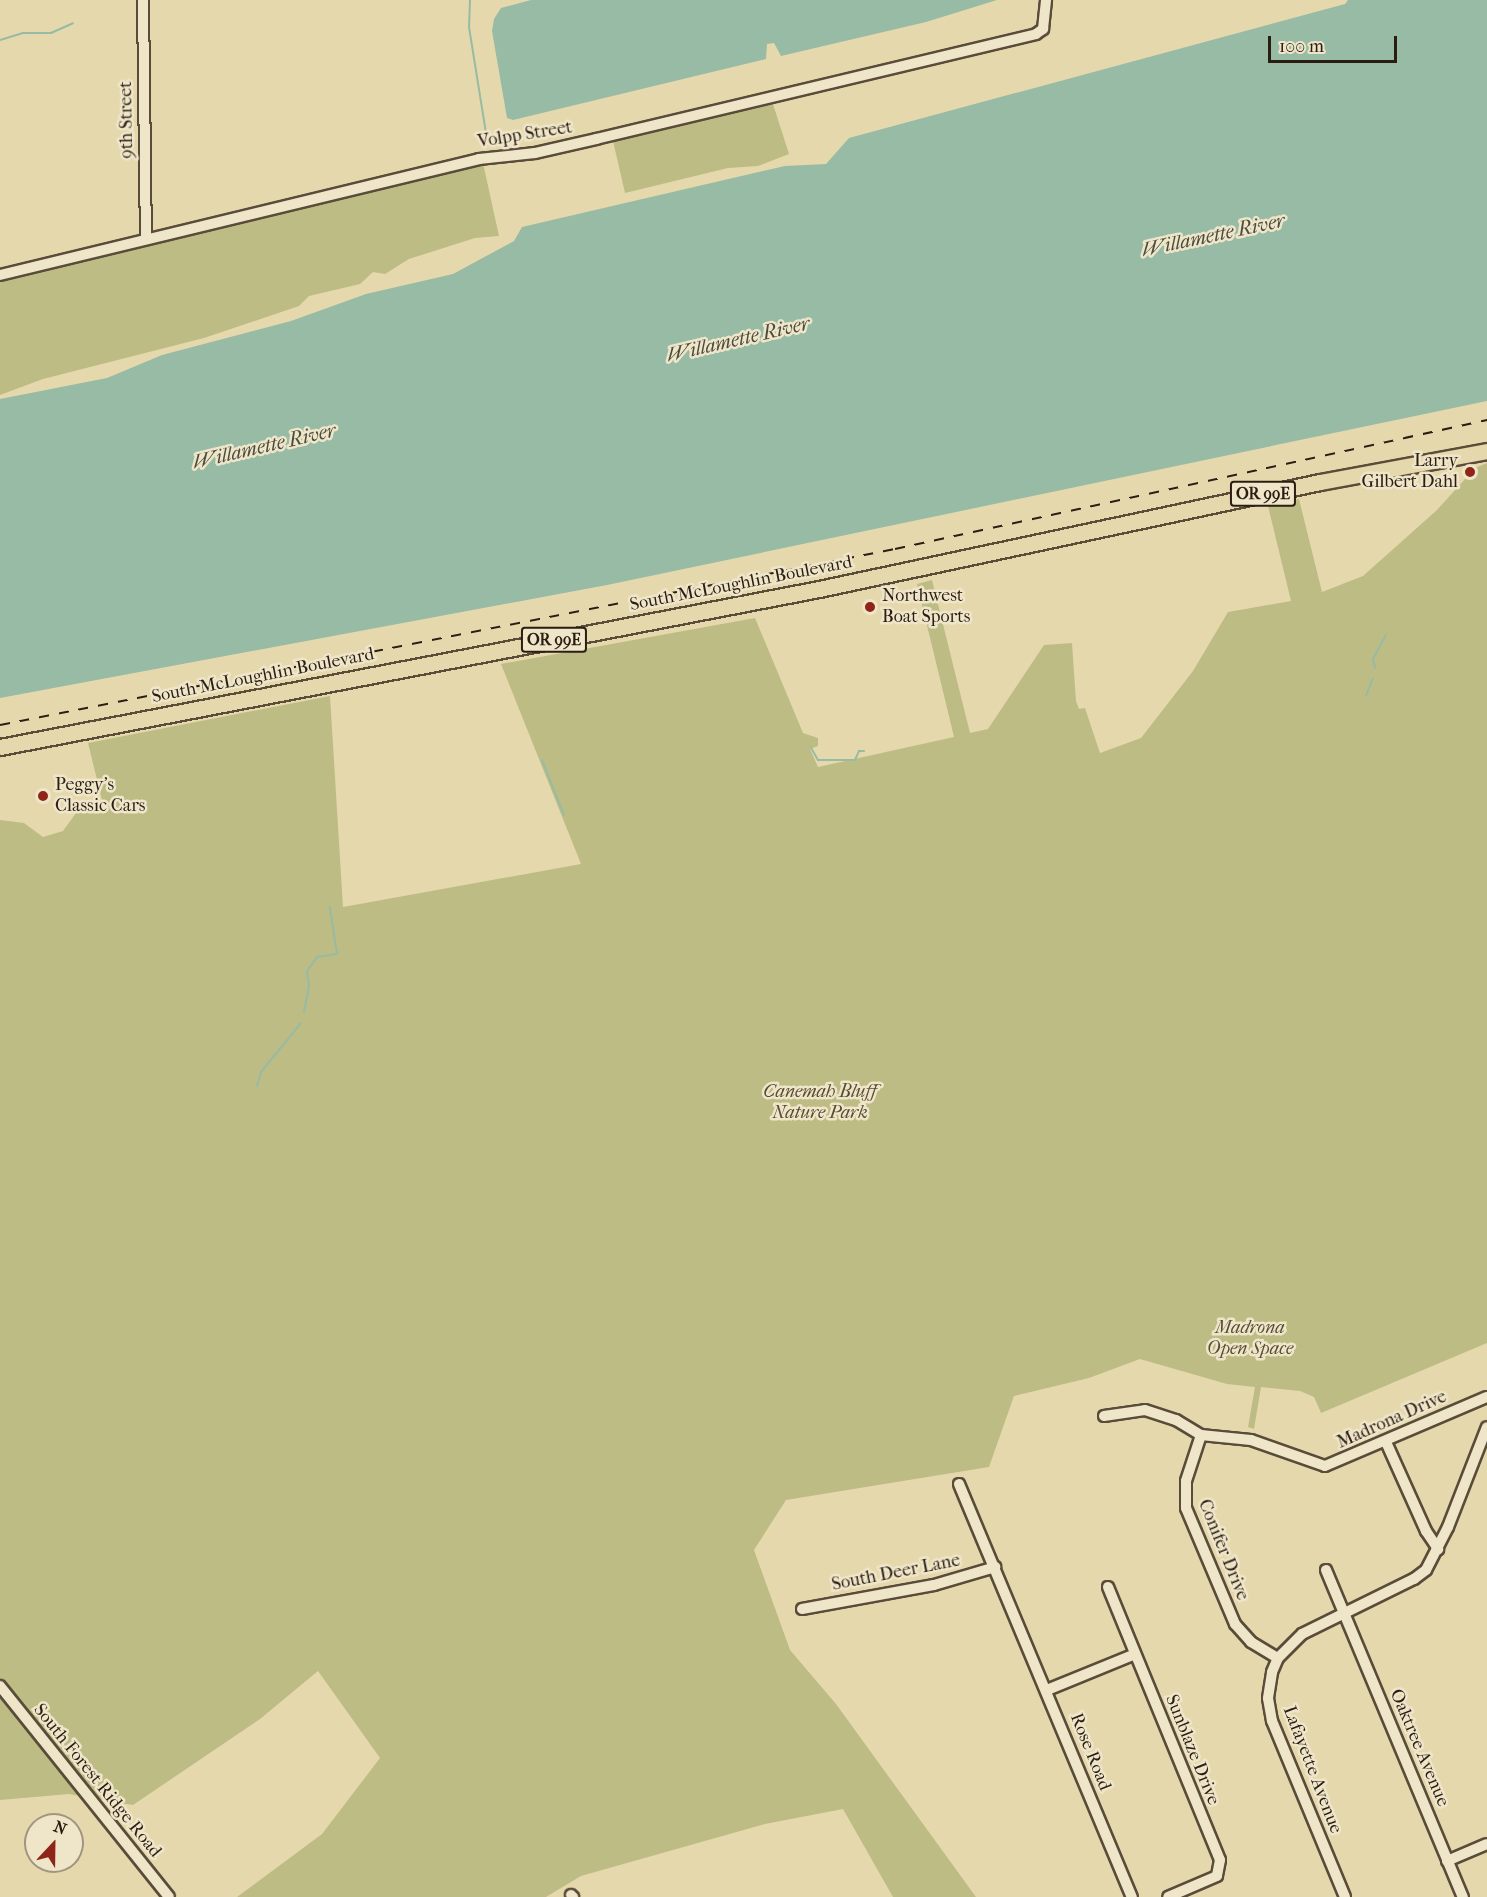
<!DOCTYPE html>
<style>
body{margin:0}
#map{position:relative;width:1487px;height:1897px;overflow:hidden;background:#e6d8ad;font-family:"IM FELL French Canon",serif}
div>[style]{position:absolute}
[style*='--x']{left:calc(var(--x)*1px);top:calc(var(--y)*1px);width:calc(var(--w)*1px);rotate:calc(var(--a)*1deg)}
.green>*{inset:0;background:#bdbc84}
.water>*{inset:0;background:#97bba4}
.stream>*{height:2px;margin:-1px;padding:0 1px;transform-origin:1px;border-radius:1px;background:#97bba4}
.roads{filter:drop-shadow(2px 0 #594c39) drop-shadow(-2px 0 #594c39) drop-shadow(0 2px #594c39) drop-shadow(0 -2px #594c39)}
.minor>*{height:10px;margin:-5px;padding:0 5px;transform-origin:5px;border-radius:5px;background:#efe6ca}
.highway>*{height:15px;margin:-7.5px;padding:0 7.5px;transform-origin:7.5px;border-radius:7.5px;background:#e6d8ad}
.rail>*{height:2px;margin-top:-1px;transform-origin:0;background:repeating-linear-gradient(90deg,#2a1d12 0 10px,transparent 0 20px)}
.dots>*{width:16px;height:16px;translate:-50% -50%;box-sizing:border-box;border:3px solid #efe6ca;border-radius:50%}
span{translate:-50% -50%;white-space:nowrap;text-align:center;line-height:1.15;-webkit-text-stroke:5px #efe6ca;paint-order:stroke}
.shield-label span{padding:2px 4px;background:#efe6ca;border:2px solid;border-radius:4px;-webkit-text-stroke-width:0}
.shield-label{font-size:16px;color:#2a1d12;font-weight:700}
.street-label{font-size:18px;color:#2a1d12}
.poi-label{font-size:18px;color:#2a1d12}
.right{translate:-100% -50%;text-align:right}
.left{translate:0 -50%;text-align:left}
.park-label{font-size:18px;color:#564d34;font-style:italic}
.water-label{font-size:20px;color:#4b4c3e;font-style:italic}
.north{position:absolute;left:24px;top:1813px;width:60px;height:60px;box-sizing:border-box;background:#efe6ca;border:2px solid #a09680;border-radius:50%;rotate:22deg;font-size:16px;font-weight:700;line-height:24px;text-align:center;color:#2a1d12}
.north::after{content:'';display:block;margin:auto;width:21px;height:27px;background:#8f2418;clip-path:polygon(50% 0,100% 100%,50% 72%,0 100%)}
.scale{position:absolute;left:1268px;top:36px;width:129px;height:27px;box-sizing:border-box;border:3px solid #2a1d12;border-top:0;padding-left:8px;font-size:18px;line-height:21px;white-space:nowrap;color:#2a1d12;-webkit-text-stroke:4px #efe6ca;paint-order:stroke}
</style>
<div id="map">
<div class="green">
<i style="clip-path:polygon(772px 101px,789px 154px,758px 166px,728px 168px,625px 193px,613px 141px)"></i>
<i style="clip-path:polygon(483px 163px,499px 236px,475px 238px,409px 259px,385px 274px,373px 272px,360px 284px,309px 296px,299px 306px,204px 338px,43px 379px,0 395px,0 280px)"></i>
<i style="clip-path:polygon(1487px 463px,1487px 1343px,1321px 1413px,1314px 1397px,1300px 1391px,1261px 1387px,1254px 1429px,1248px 1427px,1255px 1387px,1227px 1384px,1140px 1359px,1089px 1378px,1014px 1396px,989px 1467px,786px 1500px,754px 1550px,790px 1650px,836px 1704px,976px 1897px,893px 1897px,843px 1809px,765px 1824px,581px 1876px,546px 1897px,237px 1897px,322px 1834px,380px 1758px,318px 1671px,260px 1719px,133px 1805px,69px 1794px,0 1800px,0 820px,24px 823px,43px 837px,63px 831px,76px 813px,102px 800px,88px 743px,330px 696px,343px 907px,581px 864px,501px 664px,755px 618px,803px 733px,818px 738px,818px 746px,810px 749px,818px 767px,954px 737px,917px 584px,932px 580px,970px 733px,988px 729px,1044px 645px,1072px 643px,1076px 701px,1079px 709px,1085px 708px,1100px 753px,1141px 738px,1193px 671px,1228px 612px,1291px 601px,1268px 506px,1299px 499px,1322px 592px,1363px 576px,1437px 510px,1475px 468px)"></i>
</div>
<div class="water">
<i style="clip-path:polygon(531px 0,997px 0,926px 22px,781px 56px,774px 43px,767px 44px,766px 59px,513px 120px,507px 118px,492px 31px,494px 19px,501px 8px)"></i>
<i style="clip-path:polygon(1348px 0,1487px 0,1487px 401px,607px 585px,0 698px,0 399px,107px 378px,162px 355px,291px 321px,366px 294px,453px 274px,514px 241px,522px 227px,785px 166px,826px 164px,849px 138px,1345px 4px)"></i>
</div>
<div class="stream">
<i style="--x:470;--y:0;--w:27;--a:92"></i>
<i style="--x:469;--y:27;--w:107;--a:80.9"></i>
<i style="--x:0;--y:40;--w:24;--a:-17"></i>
<i style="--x:23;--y:33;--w:28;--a:0"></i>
<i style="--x:51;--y:33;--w:24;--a:-24"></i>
<i style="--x:1375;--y:668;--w:9;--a:-103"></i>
<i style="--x:1373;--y:659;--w:27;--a:-62"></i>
<i style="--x:1366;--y:696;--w:19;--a:-69"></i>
<i style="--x:811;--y:748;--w:14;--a:60"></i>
<i style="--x:818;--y:760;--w:37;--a:0"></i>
<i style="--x:855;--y:760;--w:10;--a:-66"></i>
<i style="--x:859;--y:751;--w:5;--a:0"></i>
<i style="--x:542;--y:760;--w:59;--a:68.2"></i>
<i style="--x:304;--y:1012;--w:26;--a:-79"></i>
<i style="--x:309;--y:986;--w:15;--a:-98"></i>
<i style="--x:307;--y:971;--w:17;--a:-54"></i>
<i style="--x:317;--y:957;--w:20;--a:-9"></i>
<i style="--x:337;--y:954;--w:47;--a:-98.7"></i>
<i style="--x:257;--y:1086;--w:15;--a:-74"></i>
<i style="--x:261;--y:1072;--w:63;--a:-50.8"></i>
</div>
<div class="roads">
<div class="minor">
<i style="--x:143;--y:0;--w:239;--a:89.3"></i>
<i style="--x:0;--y:275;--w:493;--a:-13.6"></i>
<i style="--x:479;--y:159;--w:56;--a:-6.1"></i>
<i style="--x:535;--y:153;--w:63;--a:-12.9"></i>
<i style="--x:596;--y:139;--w:452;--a:-13.4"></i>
<i style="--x:1036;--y:34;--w:9;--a:-36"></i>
<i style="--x:1043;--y:29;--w:29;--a:-84"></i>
<i style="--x:1104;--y:1416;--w:41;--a:-8.3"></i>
<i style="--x:1145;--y:1410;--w:33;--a:18"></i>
<i style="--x:1176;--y:1420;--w:29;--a:31"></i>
<i style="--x:1201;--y:1435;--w:50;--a:5.7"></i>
<i style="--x:1251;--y:1440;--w:78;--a:19.4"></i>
<i style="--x:1325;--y:1466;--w:176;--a:-23.1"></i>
<i style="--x:1201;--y:1435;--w:48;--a:108.1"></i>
<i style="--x:1186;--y:1481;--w:27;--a:90"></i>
<i style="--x:1186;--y:1508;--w:126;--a:67.1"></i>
<i style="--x:1235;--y:1624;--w:24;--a:48"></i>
<i style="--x:1251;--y:1642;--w:31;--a:31"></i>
<i style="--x:1386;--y:1442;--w:98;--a:65.8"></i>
<i style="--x:1426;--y:1531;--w:22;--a:56"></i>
<i style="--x:959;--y:1484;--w:448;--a:67.3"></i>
<i style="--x:1326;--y:1570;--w:355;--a:67.3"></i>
<i style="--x:1108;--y:1587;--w:295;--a:67.7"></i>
<i style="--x:1220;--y:1860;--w:16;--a:101"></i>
<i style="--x:1217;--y:1876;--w:53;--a:156.8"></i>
<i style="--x:802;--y:1609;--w:134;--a:-10.3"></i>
<i style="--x:934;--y:1585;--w:64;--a:-16.4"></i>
<i style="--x:0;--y:1686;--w:270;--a:51.3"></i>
<i style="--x:1047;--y:1690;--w:95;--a:-22.2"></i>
<i style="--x:1447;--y:1861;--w:43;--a:-23"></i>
<i style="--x:571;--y:1895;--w:3;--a:45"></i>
<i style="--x:1345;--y:1897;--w:191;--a:-112.5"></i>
<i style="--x:1272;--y:1721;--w:23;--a:-100"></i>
<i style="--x:1268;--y:1698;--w:26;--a:-81"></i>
<i style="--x:1272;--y:1672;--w:15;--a:-67"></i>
<i style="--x:1278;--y:1658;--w:34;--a:-45"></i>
<i style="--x:1302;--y:1634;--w:125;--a:-26.2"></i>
<i style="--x:1414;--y:1579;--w:15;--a:-37"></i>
<i style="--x:1426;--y:1570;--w:48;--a:-62.9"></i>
<i style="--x:1448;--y:1527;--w:107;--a:-68.7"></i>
</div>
<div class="highway">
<i style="--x:0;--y:747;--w:834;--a:-10.92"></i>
<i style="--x:819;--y:589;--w:512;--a:-12.06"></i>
<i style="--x:1320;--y:482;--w:170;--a:-10.5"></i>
</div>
</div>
<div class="rail">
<i style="--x:0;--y:725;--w:912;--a:-11.13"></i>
<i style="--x:895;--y:549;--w:606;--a:-12.29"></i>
</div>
<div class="dots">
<i style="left:1470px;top:472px;background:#8f2418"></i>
<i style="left:870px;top:607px;background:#8f2418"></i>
<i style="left:43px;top:796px;background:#8f2418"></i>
</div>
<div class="shield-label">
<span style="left:1263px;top:494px">OR 99E</span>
<span style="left:554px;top:640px">OR 99E</span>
</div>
<div class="street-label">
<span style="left:127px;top:120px;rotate:-91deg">9th Street</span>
<span style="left:525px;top:135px;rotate:-9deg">Volpp Street</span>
<span style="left:741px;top:584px;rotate:-11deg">South McLoughlin Boulevard</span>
<span style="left:263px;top:676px;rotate:-11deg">South McLoughlin Boulevard</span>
<span style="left:1392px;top:1420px;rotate:-24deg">Madrona Drive</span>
<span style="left:1223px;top:1550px;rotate:68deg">Conifer Drive</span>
<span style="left:896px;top:1573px;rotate:-11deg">South Deer Lane</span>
<span style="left:1419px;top:1748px;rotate:67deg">Oaktree Avenue</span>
<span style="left:1192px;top:1750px;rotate:68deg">Sunblaze Drive</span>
<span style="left:1090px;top:1752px;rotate:68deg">Rose Road</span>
<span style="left:1312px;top:1770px;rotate:69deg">Lafayette Avenue</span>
<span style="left:97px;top:1781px;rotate:51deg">South Forest Ridge Road</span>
</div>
<div class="poi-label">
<span class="right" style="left:1458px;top:472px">Larry<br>Gilbert Dahl</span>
<span class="left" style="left:882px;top:607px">Northwest<br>Boat Sports</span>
<span class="left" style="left:55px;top:796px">Peggy's<br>Classic Cars</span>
</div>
<div class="park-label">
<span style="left:820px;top:1103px">Canemah Bluff<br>Nature Park</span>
<span style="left:1250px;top:1339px">Madrona<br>Open Space</span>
</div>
<div class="water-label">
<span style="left:1213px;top:235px;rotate:-12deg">Willamette River</span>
<span style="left:738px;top:339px;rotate:-13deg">Willamette River</span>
<span style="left:264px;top:446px;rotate:-13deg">Willamette River</span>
</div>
<div class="north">N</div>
<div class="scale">100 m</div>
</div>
